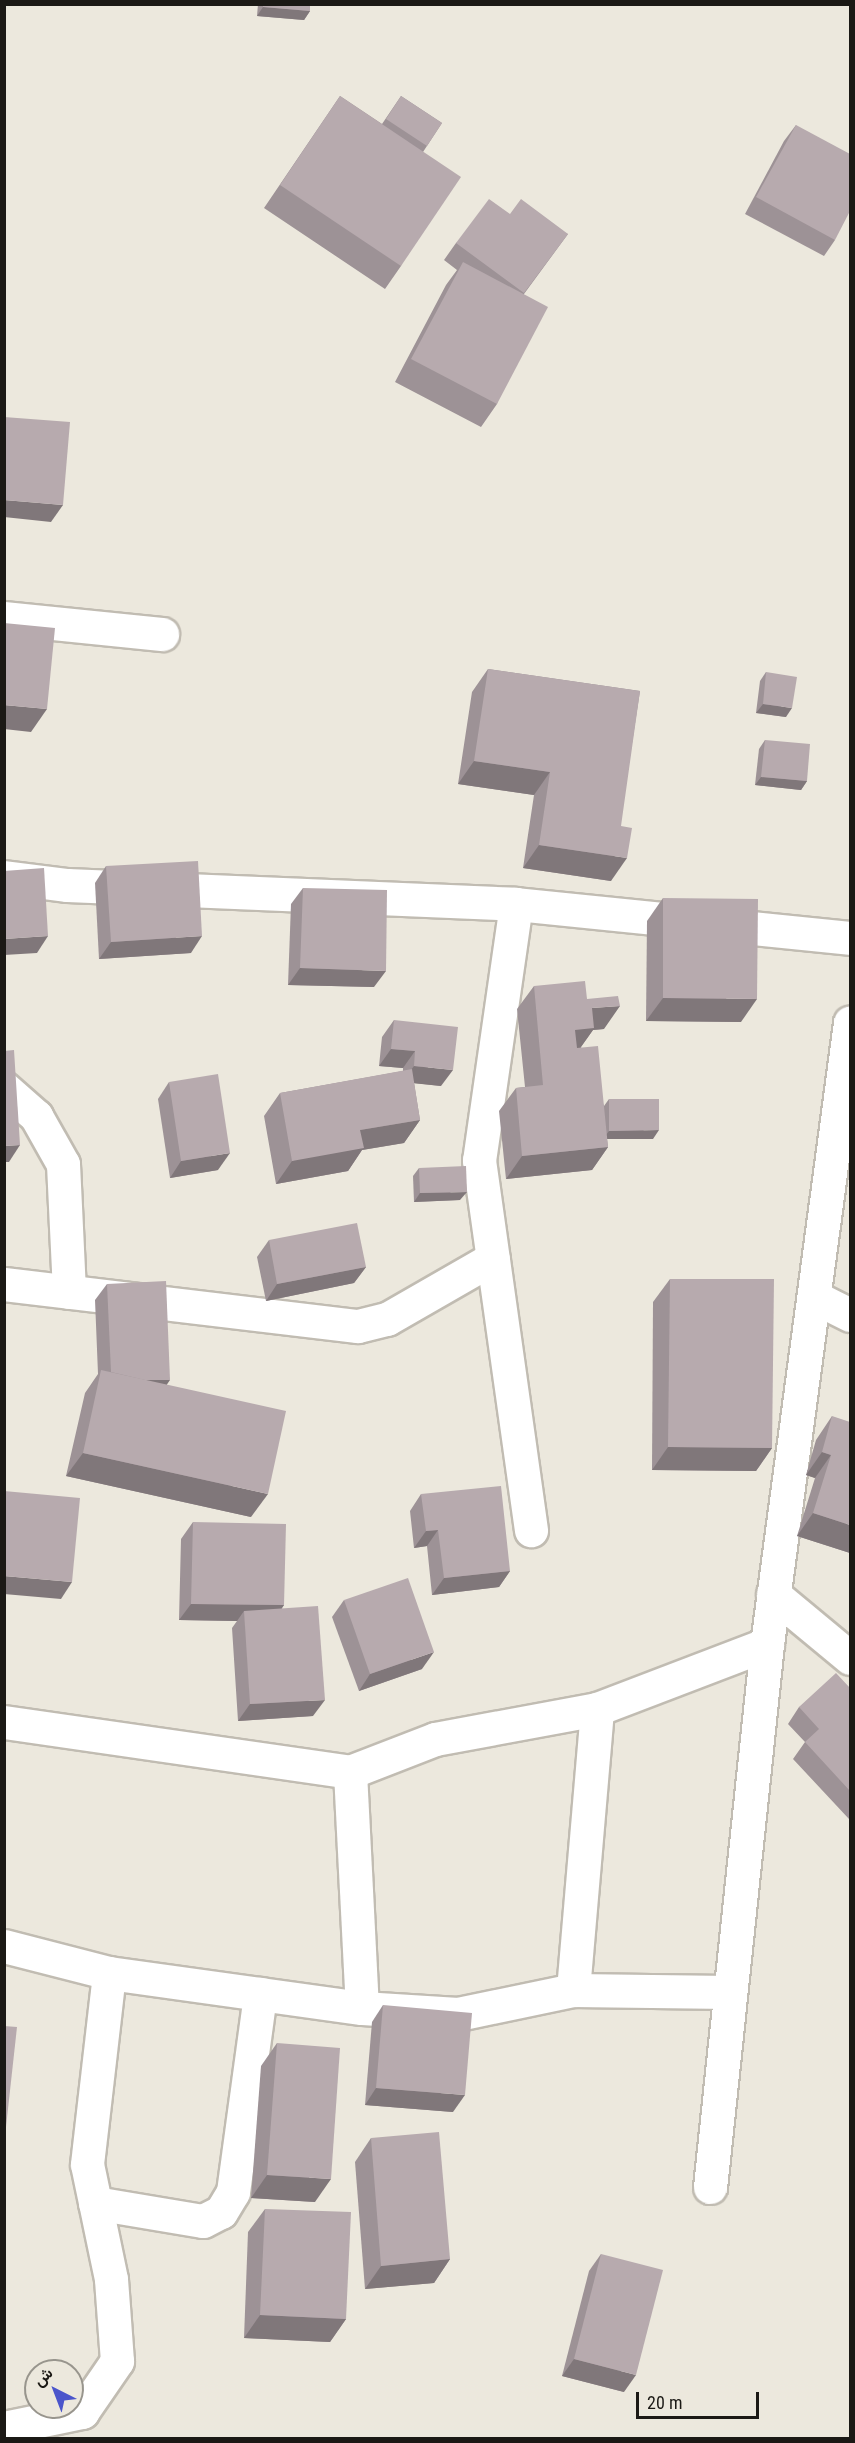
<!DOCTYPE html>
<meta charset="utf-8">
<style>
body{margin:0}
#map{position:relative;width:855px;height:2443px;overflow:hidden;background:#ece8dd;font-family:"Roboto Condensed",Vazirmatn,sans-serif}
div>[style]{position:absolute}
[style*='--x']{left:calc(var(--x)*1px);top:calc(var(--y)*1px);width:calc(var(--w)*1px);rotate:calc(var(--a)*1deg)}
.roads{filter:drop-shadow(2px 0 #c1bcb2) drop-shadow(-2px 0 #c1bcb2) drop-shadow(0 2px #c1bcb2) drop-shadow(0 -2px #c1bcb2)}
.minor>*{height:33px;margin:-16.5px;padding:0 16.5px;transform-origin:16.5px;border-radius:16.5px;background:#fff}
.wall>*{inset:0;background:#9d9296}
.shaded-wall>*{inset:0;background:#80777a}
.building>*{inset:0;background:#b7aaae}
span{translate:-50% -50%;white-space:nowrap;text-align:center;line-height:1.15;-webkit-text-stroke:6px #ece8dd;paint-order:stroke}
.frame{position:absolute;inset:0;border:6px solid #1b1915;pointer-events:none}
.north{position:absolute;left:24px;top:2359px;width:60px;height:60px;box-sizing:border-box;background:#ece8dd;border:2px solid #98958d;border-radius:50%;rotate:318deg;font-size:16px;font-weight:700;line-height:24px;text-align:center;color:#1b1915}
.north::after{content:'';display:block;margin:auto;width:21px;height:27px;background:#4b55cb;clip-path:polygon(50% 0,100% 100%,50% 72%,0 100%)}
.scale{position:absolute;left:636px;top:2392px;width:123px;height:27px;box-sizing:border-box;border:3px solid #1b1915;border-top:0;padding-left:8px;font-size:18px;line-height:21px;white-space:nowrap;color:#1b1915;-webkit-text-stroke:4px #ece8dd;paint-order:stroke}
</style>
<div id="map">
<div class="roads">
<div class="minor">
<i style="--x:4;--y:618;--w:159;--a:5.8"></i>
<i style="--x:4;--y:877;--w:64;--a:7.2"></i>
<i style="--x:67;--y:885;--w:449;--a:2.4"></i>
<i style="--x:516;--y:904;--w:336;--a:5.8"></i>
<i style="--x:516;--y:904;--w:259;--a:98.2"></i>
<i style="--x:479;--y:1160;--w:374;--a:82"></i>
<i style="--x:4;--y:1088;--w:43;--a:41.2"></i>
<i style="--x:36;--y:1116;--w:55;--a:60.6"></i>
<i style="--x:63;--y:1164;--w:128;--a:87.3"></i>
<i style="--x:4;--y:1284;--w:356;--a:6.8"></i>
<i style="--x:358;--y:1326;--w:30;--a:-14"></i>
<i style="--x:387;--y:1319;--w:122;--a:-29.9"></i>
<i style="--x:814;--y:1297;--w:40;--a:26.6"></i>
<i style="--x:773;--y:1594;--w:100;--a:39.7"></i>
<i style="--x:4;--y:1722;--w:350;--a:8.2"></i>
<i style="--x:350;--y:1772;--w:91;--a:-21.2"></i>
<i style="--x:435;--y:1739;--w:165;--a:-10.5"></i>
<i style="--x:597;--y:1709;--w:182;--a:-20.9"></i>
<i style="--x:350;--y:1772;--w:236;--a:87.1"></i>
<i style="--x:4;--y:1946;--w:108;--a:14.4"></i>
<i style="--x:109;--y:1973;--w:255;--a:7.9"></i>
<i style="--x:362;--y:2008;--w:96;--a:3.6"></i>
<i style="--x:458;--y:2014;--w:117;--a:-11.8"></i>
<i style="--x:573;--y:1990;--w:157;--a:0.7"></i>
<i style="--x:573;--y:1990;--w:282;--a:-85.1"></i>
<i style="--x:710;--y:2187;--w:546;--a:-84.01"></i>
<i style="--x:767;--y:1644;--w:627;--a:-82.39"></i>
<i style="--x:95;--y:2203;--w:109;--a:9.5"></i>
<i style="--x:203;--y:2221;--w:20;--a:-27"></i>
<i style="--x:221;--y:2212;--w:23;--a:-59"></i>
<i style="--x:233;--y:2192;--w:200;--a:-82.2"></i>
<i style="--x:4;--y:2428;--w:80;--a:-11.6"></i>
<i style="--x:82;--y:2412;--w:62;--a:-55.5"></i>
<i style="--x:117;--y:2361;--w:82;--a:-94.2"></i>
<i style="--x:111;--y:2279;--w:117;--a:-101.8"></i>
<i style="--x:87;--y:2164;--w:192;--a:-83.4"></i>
</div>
</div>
<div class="wall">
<i style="clip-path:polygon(258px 4px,310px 4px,310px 11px,304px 20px,257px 16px)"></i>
<i style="clip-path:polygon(340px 96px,382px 124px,401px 96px,442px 123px,423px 152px,401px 266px,385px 289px,264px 208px)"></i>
<i style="clip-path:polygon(796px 125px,835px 240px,824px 256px,745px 214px,784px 141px)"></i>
<i style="clip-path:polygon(510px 214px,568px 234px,524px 294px,497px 404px,481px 427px,395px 382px,446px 285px,457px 270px,444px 260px,456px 243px)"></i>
<i style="clip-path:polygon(488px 669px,640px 691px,611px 881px,523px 868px,534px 795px,458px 784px,472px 692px)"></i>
<i style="clip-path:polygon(766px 672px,786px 717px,756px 713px,760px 681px)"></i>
<i style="clip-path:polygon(765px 740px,807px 781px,801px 790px,755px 785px,759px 749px)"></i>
<i style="clip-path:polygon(106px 866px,191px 953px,99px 959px,95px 883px)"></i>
<i style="clip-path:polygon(303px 888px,374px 987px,288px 985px,291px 904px)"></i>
<i style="clip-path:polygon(663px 898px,741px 1022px,646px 1021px,647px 921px)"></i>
<i style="clip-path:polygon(534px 986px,587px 999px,604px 1029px,593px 1030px,581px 1047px,604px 1106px,609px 1099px,653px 1139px,607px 1139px,608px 1147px,592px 1170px,506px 1179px,499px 1111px,516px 1088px,525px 1087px,517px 1009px)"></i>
<i style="clip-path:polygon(394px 1020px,441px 1086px,414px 1083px,420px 1120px,404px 1143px,362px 1150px,348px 1171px,276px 1184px,264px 1116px,280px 1093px,403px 1071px,403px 1068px,379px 1066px,382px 1037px)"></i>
<i style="clip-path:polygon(169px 1082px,218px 1170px,170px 1178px,158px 1099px)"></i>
<i style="clip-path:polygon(419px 1168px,460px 1200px,414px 1202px,413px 1176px)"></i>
<i style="clip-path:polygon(269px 1240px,366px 1267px,354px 1283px,266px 1301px,257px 1257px)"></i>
<i style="clip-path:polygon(670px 1279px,772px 1448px,756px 1471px,652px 1470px,653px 1302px)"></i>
<i style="clip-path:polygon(107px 1284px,167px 1385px,251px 1517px,66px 1476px,85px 1393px,98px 1374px,95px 1300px)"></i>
<i style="clip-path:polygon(832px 1416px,850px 1553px,797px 1536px,815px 1478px,806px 1475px,816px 1440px)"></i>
<i style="clip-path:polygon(421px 1494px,510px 1571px,499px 1587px,432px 1595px,427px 1546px,414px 1548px,410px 1511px)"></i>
<i style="clip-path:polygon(193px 1522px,284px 1605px,282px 1608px,313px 1716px,238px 1721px,232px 1628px,237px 1621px,179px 1620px,181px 1539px)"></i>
<i style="clip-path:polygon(344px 1600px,422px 1669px,359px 1691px,332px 1617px)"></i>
<i style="clip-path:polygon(850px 1688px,850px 1818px,849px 1819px,793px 1759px,805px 1742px,788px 1724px,799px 1707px)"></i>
<i style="clip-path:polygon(383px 2005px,453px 2112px,365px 2105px,372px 2022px)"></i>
<i style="clip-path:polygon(277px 2043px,315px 2202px,251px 2198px,261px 2066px)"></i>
<i style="clip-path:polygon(371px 2138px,450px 2259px,434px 2283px,365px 2289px,355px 2162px)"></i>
<i style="clip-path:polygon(265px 2209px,346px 2319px,330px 2342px,244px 2338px,248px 2232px)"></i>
<i style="clip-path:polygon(601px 2254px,624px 2392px,562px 2376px,589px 2271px)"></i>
</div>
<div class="shaded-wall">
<i style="clip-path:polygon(263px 7px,310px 11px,304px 20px,257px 16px)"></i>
<i style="clip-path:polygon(4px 500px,63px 505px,51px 522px,4px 517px)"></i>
<i style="clip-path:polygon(763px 704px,792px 708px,786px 717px,756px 713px)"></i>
<i style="clip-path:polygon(4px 705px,47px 709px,31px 732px,4px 729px)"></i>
<i style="clip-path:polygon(474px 761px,550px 772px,534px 795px,458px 784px)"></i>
<i style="clip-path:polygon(761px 777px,807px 781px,801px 790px,755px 785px)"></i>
<i style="clip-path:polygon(539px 845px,627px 858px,611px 881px,523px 868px)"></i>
<i style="clip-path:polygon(48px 936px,37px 953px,4px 955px,4px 939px)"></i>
<i style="clip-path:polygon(202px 936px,191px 953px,99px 959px,111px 942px)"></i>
<i style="clip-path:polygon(300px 968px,386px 971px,374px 987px,288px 985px)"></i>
<i style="clip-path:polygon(663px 998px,757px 999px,741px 1022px,646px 1021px)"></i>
<i style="clip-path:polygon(620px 1006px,604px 1029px,593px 1030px,578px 1051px,559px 1053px,575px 1030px,592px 1008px)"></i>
<i style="clip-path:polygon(391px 1049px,415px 1051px,403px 1068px,379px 1066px)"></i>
<i style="clip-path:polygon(414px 1066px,453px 1070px,441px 1086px,402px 1082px)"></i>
<i style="clip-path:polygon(420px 1120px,404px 1143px,362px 1150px,348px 1171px,276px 1184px,292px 1161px,360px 1130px)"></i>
<i style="clip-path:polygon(659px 1130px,653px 1139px,603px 1139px,609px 1131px)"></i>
<i style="clip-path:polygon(20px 1145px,9px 1162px,4px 1162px,4px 1146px)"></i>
<i style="clip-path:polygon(608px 1147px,592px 1170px,506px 1179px,522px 1156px)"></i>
<i style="clip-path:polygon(230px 1153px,218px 1170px,170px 1178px,181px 1161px)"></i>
<i style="clip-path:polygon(467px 1192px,460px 1200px,414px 1202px,420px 1193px)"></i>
<i style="clip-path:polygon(366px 1267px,354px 1283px,266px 1301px,277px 1284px)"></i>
<i style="clip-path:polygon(111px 1380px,170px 1380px,159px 1396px)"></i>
<i style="clip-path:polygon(668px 1447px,772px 1448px,756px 1471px,652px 1470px)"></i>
<i style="clip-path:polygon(822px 1452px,831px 1455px,815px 1478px,806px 1475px)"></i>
<i style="clip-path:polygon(83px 1453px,268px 1494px,251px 1517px,66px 1476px)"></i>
<i style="clip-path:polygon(813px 1513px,850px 1525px,850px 1553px,797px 1536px)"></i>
<i style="clip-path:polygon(438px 1530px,427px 1546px,414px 1548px,426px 1531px)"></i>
<i style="clip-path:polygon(510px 1571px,499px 1587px,432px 1595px,444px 1578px)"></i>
<i style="clip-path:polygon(4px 1576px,72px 1582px,61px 1599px,4px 1594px)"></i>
<i style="clip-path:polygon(191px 1604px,284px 1605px,272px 1622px,244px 1611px,237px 1621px,179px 1620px)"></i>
<i style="clip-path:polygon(434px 1652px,422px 1669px,359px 1691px,370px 1674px)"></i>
<i style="clip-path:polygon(325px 1700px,313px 1716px,238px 1721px,250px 1704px)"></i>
<i style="clip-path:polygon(376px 2088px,465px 2095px,453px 2112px,365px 2105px)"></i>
<i style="clip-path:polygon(267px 2175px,331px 2179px,315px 2202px,251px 2198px)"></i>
<i style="clip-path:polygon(450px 2259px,434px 2283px,365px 2289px,381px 2266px)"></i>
<i style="clip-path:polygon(260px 2315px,346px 2319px,330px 2342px,244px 2338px)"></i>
<i style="clip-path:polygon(574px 2359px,636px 2375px,624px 2392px,562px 2376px)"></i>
</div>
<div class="building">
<i style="clip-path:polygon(263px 4px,310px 4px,310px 11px,263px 7px)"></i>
<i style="clip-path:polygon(340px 96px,461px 177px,401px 266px,280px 185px)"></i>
<i style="clip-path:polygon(401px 96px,442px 123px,427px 146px,386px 119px)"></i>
<i style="clip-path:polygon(796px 125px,850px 154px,850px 211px,835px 240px,756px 197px)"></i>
<i style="clip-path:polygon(489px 199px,510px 214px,521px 199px,568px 234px,524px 293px,456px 243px)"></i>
<i style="clip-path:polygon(463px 262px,548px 307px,497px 404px,411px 359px)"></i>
<i style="clip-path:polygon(4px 417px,70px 422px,63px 505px,4px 500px)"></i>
<i style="clip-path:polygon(4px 623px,55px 628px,47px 709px,4px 705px)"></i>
<i style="clip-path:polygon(488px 669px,640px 691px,621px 826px,632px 828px,627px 858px,539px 845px,550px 772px,474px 761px)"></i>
<i style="clip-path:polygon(766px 672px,797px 677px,792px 708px,763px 704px)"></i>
<i style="clip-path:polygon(765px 740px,810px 744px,807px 781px,761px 777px)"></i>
<i style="clip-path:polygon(198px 861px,202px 936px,111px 942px,106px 866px)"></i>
<i style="clip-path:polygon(44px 868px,48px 936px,4px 939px,4px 871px)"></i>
<i style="clip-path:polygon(303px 888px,387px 890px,386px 971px,300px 968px)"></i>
<i style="clip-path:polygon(663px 898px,758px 899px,757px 999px,663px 998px)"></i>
<i style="clip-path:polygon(585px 981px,587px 999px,618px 996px,620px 1006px,592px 1008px,594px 1028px,575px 1030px,577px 1048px,598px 1046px,608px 1147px,522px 1156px,516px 1088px,543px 1085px,534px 986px)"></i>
<i style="clip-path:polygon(394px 1020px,458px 1027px,453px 1070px,414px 1066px,415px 1051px,391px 1049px)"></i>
<i style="clip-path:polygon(14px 1050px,20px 1145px,4px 1146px,4px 1051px)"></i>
<i style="clip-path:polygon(412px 1069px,420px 1120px,360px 1130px,364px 1148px,292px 1161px,280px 1093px)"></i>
<i style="clip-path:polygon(218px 1074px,230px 1153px,181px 1161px,169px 1082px)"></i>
<i style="clip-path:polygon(609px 1099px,659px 1099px,659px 1130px,609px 1131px)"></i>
<i style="clip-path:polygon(466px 1166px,467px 1192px,420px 1193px,419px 1168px)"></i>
<i style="clip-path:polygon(357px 1223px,366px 1267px,277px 1284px,269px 1240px)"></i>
<i style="clip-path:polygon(670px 1279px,774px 1279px,772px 1448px,668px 1447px)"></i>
<i style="clip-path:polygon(166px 1281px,170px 1380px,145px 1380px,111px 1372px,107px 1284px)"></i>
<i style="clip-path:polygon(101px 1370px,286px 1411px,268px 1494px,83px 1453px)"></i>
<i style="clip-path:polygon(832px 1416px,850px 1422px,850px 1525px,813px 1513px,831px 1455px,822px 1452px)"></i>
<i style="clip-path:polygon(501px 1486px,510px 1571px,444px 1578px,438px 1530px,426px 1531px,421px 1494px)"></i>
<i style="clip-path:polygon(4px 1491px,80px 1498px,72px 1582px,4px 1576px)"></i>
<i style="clip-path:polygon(193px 1522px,286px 1524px,284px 1605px,191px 1604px)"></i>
<i style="clip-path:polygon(408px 1578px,434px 1652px,370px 1674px,344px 1600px)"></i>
<i style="clip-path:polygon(318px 1606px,325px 1700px,250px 1704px,244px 1611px)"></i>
<i style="clip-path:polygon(836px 1673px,850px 1688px,850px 1791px,805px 1742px,819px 1729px,799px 1707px)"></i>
<i style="clip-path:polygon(383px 2005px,472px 2013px,465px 2095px,376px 2088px)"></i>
<i style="clip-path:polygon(4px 2026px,17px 2027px,6px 2127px,4px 2127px)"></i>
<i style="clip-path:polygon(277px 2043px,340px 2048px,331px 2179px,267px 2175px)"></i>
<i style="clip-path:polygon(439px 2132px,450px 2259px,381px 2266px,371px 2138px)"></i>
<i style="clip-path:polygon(265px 2209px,351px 2212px,346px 2319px,260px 2315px)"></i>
<i style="clip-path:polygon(601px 2254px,663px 2270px,636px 2375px,574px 2359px)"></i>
</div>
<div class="frame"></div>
<div class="north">ش</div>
<div class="scale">20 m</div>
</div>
